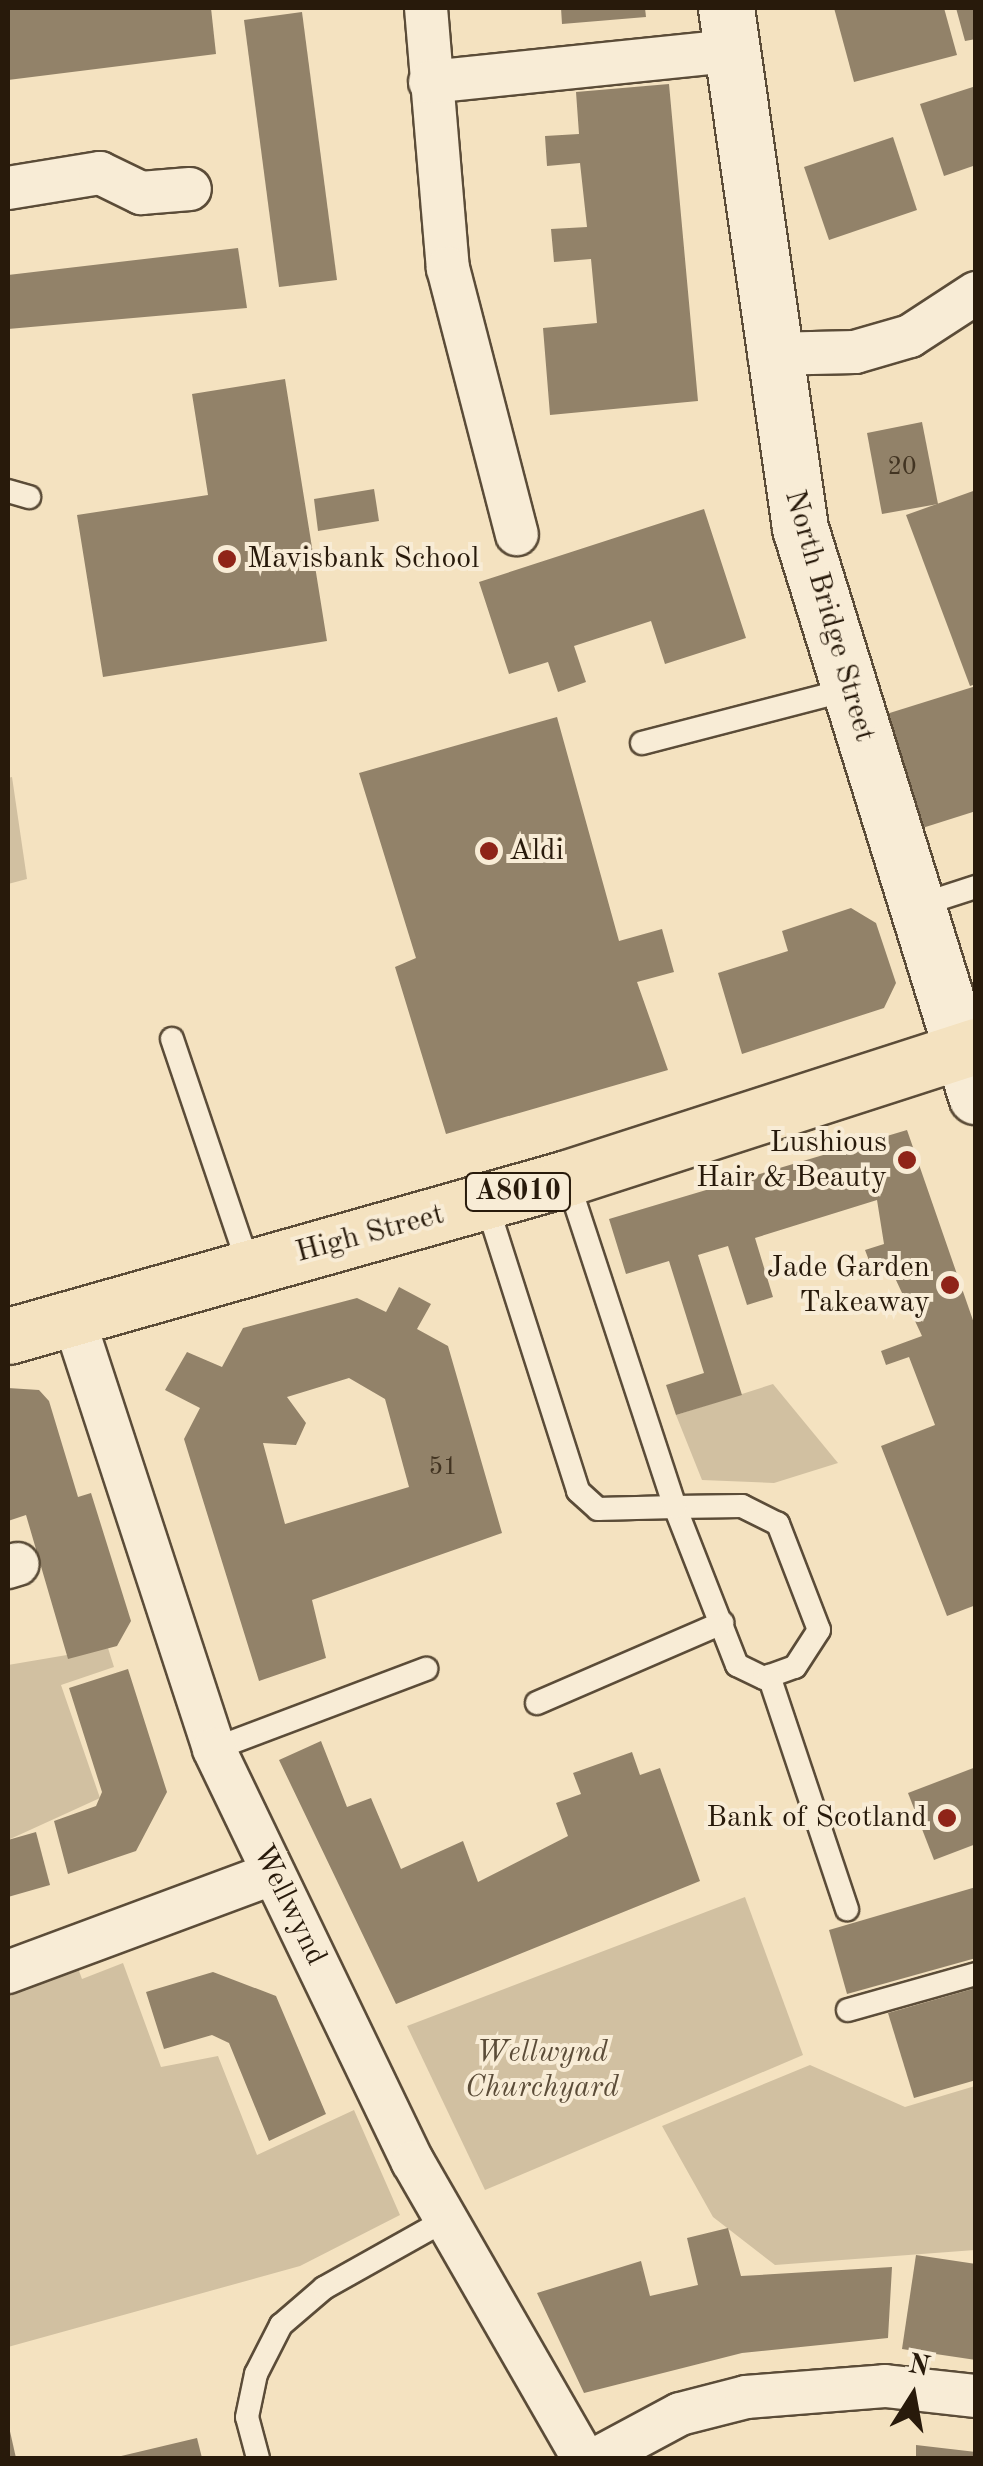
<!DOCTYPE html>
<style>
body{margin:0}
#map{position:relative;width:983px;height:2466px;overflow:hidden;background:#f4e2c0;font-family:"Old Standard TT",serif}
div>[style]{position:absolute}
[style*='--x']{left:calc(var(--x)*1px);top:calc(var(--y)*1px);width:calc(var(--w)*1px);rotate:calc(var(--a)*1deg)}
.green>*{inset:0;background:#d1c0a1}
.building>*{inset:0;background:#928269}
.roads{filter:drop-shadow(2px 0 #5b4c38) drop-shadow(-2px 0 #5b4c38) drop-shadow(0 2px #5b4c38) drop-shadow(0 -2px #5b4c38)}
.lane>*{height:22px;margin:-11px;padding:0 11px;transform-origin:11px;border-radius:11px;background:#f8ecd6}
.street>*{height:42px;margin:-21px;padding:0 21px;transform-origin:21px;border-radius:21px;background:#f8ecd6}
.secondary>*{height:55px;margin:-27.5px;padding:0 27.5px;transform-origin:27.5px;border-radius:27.5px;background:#f8ecd6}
.primary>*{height:55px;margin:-27.5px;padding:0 27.5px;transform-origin:27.5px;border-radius:27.5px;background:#f4e2c0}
.dots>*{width:28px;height:28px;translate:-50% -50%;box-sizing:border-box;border:5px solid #f8ecd6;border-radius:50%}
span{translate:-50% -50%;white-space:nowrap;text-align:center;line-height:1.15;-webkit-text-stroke:8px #f8ecd6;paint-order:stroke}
.number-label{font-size:25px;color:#423422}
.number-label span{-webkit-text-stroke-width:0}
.shield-label span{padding:2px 8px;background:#f8ecd6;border:2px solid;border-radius:8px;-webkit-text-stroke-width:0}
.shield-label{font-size:28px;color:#281a0b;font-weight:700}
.poi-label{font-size:30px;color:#281a0b}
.left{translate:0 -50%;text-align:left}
.right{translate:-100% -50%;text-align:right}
.street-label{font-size:30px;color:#281a0b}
.park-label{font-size:30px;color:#5b4c38;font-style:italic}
.frame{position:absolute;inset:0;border:10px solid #281a0b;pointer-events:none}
.north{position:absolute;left:863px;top:2346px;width:100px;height:100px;-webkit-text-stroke:8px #f8ecd6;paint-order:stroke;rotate:11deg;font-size:28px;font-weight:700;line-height:40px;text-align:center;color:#281a0b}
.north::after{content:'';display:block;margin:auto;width:35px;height:45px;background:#281a0b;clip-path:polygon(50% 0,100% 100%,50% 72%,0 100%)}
</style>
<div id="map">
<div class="green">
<i style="clip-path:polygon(12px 777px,27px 879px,8px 884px,8px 778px)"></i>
<i style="clip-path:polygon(773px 1384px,838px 1463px,774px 1483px,702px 1480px,676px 1415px)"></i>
<i style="clip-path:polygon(108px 1648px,114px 1667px,61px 1685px,100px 1798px,8px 1840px,8px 1665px)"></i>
<i style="clip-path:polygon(745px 1897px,803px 2055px,485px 2190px,407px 2026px)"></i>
<i style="clip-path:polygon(72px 1952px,82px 1979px,123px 1963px,161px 2067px,218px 2056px,257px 2155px,354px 2110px,400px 2215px,300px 2266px,8px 2347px,8px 1972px)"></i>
<i style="clip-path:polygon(810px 2065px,905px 2107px,975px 2086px,975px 2250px,775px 2265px,713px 2217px,662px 2126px)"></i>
</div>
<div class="building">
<i style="clip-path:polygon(211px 8px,216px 54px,8px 80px,8px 10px)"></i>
<i style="clip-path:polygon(561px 8px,645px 8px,646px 17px,562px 24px)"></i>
<i style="clip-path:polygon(834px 8px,944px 8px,957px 55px,854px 82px)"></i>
<i style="clip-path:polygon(956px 8px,976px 8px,976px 39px,965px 41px)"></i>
<i style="clip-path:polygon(302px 12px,337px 280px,279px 287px,244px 20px)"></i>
<i style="clip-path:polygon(669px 84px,698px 401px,550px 415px,543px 328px,597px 323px,591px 259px,554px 262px,551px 229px,587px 227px,580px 163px,547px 166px,545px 136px,579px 134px,576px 92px)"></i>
<i style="clip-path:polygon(976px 86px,976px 165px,944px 176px,920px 104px)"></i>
<i style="clip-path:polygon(893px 137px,917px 210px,829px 240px,804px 167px)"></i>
<i style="clip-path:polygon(238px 248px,247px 308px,8px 329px,8px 275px)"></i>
<i style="clip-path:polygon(285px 379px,327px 641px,103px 677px,77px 515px,208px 495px,192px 394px)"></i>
<i style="clip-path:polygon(922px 422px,938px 504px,882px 514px,867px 433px)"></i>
<i style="clip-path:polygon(374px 489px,379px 521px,318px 531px,314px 499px)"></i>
<i style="clip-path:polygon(976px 490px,976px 684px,970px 686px,906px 515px)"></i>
<i style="clip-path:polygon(704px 509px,746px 638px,665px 664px,651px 621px,574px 646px,586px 682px,558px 692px,548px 662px,509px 674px,479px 582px)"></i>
<i style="clip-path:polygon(976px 686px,976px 811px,916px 830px,880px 716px)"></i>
<i style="clip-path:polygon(557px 717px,619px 941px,662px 929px,674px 972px,637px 982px,668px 1070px,446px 1134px,395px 967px,416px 958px,359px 773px)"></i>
<i style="clip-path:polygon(851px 908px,876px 923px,896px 983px,884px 1008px,742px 1054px,718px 973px,788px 951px,782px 931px)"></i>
<i style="clip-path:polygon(907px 1130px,976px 1329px,976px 1605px,947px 1616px,881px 1446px,935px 1425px,909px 1357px,886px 1365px,881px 1351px,922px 1336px,889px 1265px,873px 1271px,865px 1250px,884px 1244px,877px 1200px,755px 1238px,773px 1297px,747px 1305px,728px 1246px,698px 1255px,742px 1395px,676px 1415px,666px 1385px,704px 1373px,669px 1261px,626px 1274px,609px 1219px)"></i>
<i style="clip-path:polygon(evenodd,399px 1287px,431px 1304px,417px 1329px,448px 1346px,502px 1533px,312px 1600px,326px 1658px,259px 1681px,184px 1439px,200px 1408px,165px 1390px,187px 1352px,222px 1367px,243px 1328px,357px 1298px,386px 1312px,399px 1287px,349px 1378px,385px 1399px,409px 1487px,285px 1524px,263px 1443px,296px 1445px,306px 1423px,287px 1397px,349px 1378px)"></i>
<i style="clip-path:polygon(8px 1388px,39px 1390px,49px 1401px,78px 1497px,91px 1493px,131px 1621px,117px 1646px,68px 1659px,26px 1515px,8px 1521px)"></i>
<i style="clip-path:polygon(128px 1669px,167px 1792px,136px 1851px,68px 1874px,54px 1821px,96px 1806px,102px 1792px,69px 1688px)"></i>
<i style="clip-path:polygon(321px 1741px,347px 1807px,371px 1798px,401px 1869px,463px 1841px,478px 1882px,568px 1836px,556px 1803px,581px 1794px,573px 1773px,632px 1752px,640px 1775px,660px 1768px,700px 1881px,396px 2004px,279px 1760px)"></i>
<i style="clip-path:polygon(976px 1767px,976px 1844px,934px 1860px,908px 1793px)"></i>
<i style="clip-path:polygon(36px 1832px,50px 1885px,8px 1897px,8px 1840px)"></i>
<i style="clip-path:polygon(976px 1887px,976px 1958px,847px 1994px,829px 1930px)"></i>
<i style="clip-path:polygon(213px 1972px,276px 1996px,326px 2114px,269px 2141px,229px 2043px,212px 2035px,164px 2049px,146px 1992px)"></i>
<i style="clip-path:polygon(976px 1988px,976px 2080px,914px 2098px,888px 2013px)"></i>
<i style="clip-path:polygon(728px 2228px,741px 2276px,892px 2267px,888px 2338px,742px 2353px,584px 2393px,537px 2293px,641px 2261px,650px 2296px,698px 2285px,687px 2238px)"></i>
<i style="clip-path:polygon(916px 2255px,976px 2264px,976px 2360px,902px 2349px)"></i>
<i style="clip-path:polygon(8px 2427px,9px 2427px,16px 2458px,8px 2458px)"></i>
<i style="clip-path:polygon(197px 2438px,202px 2458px,117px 2458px,117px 2457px)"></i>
<i style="clip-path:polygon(916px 2445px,976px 2452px,976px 2458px,916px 2458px)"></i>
</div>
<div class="roads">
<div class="lane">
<i style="--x:8;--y:491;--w:22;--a:16"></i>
<i style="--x:642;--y:743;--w:212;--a:-14.5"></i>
<i style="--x:917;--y:906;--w:62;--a:-17.9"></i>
<i style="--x:172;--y:1039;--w:241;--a:71.3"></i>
<i style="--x:486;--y:1202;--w:303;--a:72.3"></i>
<i style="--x:578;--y:1491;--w:27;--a:42"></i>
<i style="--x:598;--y:1509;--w:77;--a:-1.5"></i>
<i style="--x:675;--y:1507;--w:170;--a:68.6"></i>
<i style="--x:737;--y:1665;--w:30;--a:26"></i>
<i style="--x:764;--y:1678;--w:33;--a:-20"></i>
<i style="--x:795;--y:1667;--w:44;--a:-57"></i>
<i style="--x:819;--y:1630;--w:114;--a:-111.1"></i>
<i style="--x:778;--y:1524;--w:40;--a:-153.4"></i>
<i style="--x:742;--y:1506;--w:67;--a:179.1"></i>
<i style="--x:675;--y:1507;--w:346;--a:-108.2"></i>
<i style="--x:769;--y:1676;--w:246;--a:71.5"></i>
<i style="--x:537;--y:1703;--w:202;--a:-23.4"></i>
<i style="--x:214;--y:1749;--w:227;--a:-20.7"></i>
<i style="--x:848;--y:2010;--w:133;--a:-15.7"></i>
<i style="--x:258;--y:2458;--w:42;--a:-105"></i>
<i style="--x:247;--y:2417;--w:44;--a:-78.2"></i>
<i style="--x:256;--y:2374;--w:55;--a:-63"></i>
<i style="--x:281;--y:2325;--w:57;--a:-40.7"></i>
<i style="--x:324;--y:2288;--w:139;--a:-29.3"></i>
</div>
<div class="street">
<i style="--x:426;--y:8;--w:261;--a:85.2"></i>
<i style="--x:448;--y:268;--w:275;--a:75.5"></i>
<i style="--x:430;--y:82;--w:303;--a:-5.9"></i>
<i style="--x:8;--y:188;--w:93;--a:-9.3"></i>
<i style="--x:100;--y:173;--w:46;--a:26"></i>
<i style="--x:141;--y:193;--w:49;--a:-4.7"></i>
<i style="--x:769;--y:354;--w:86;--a:-1.3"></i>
<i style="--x:855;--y:352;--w:57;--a:-16.2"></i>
<i style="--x:910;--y:336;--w:79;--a:-33.1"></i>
<i style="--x:73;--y:1317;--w:454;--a:71.9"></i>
<i style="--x:214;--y:1749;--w:458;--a:64.3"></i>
<i style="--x:413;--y:2162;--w:341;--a:60.1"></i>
<i style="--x:8;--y:1567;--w:10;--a:-17"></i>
<i style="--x:8;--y:1972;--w:282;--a:-20.4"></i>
<i style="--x:598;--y:2458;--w:93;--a:-28.2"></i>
<i style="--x:680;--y:2414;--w:68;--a:-14.4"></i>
<i style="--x:746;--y:2397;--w:139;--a:-4.5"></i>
<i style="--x:885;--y:2386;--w:92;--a:6.3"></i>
</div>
<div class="secondary">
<i style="--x:726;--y:8;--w:525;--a:81.9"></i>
<i style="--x:800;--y:528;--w:595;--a:72.78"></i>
</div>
<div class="primary">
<i style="--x:8;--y:1336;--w:581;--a:-15.78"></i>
<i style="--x:567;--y:1178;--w:430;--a:-17.9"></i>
</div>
</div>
<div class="dots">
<i style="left:227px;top:559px;background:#8f2418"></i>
<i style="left:489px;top:851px;background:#8f2418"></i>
<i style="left:907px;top:1160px;background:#8f2418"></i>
<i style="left:950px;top:1285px;background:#8f2418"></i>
<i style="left:947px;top:1818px;background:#8f2418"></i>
</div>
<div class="number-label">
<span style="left:902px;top:468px">20</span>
<span style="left:443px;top:1468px">51</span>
</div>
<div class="shield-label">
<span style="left:518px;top:1192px">A8010</span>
</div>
<div class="poi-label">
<span class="left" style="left:247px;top:559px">Mavisbank School</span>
<span class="left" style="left:509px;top:851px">Aldi</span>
<span class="right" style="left:887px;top:1160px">Lushious<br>Hair &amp; Beauty</span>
<span class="right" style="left:930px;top:1285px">Jade Garden<br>Takeaway</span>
<span class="right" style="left:927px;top:1818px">Bank of Scotland</span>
</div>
<div class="street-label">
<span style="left:829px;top:616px;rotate:74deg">North Bridge Street</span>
<span style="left:370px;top:1234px;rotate:-15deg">High Street</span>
<span style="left:289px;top:1905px;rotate:64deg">Wellwynd</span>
</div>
<div class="park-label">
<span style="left:542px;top:2070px">Wellwynd<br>Churchyard</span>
</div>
<div class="frame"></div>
<div class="north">N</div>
</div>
